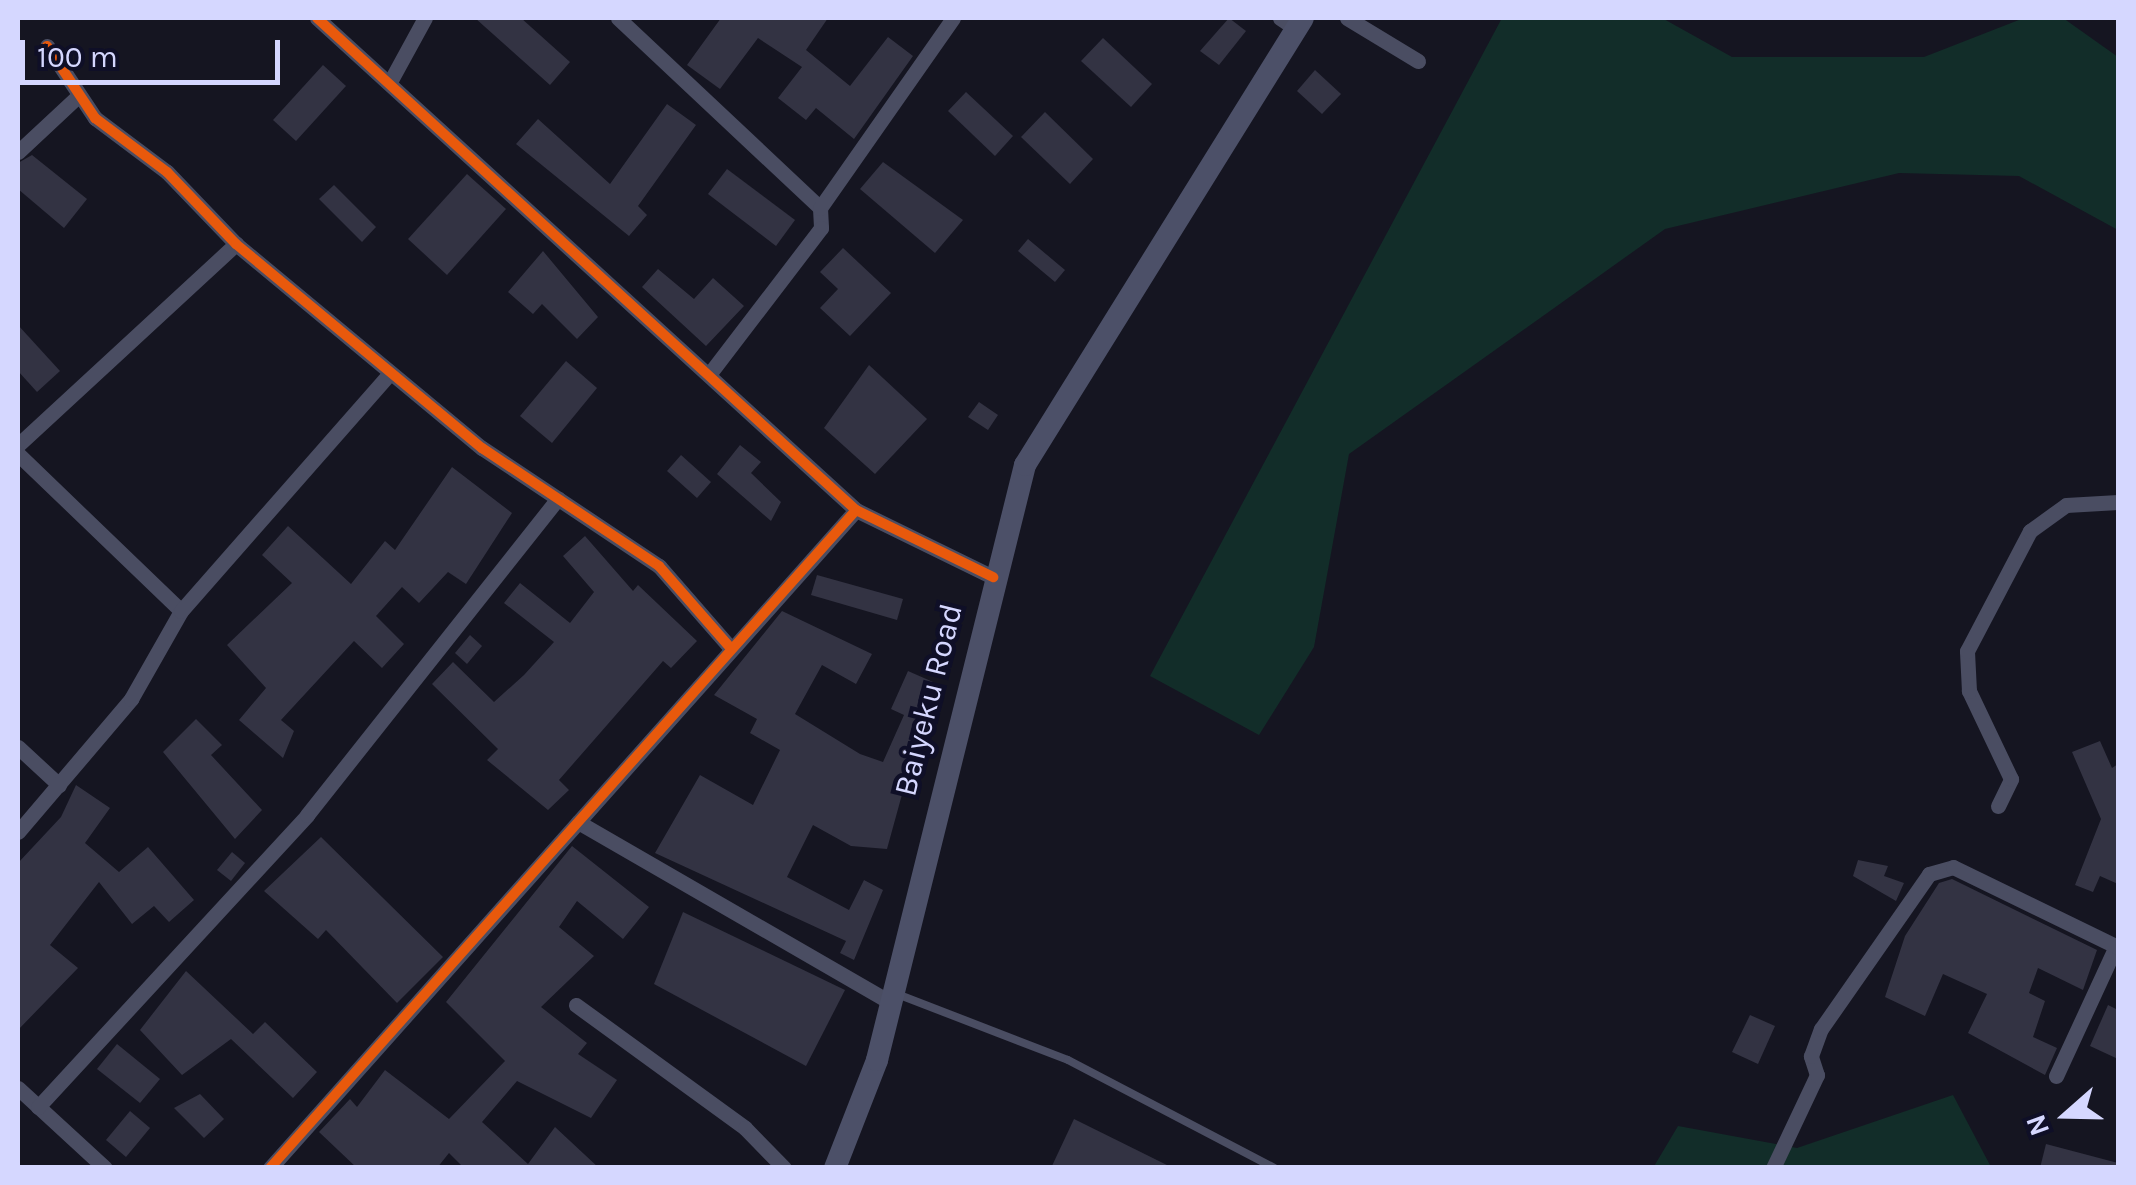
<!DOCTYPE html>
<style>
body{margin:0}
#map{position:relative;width:2136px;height:1185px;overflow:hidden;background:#151521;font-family:Karla,sans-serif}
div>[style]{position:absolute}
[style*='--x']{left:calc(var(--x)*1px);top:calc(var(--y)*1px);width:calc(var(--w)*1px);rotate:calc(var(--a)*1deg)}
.green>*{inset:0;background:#122d29}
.building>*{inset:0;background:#333343}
.lane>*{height:8px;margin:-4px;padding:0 4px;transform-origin:4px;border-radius:4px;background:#4a4d62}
.street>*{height:15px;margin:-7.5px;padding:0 7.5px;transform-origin:7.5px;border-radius:7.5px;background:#4a4d62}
.secondary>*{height:22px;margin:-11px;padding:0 11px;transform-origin:11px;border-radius:11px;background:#4c5068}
.cycleway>*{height:10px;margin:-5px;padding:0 5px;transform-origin:5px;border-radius:5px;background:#e8590c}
span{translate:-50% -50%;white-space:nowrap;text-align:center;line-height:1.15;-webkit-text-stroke:9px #0f0f27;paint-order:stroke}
.street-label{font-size:32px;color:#d5d7ff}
.frame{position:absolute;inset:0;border:20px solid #d5d7ff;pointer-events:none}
.north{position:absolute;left:2016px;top:1065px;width:100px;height:100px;-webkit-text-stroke:8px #0f0f27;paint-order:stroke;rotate:250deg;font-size:28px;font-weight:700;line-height:40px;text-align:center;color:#d5d7ff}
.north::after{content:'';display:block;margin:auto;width:35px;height:45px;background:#d5d7ff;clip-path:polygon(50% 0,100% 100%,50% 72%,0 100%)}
.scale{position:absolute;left:20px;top:40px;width:260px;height:45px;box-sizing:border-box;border:5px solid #d5d7ff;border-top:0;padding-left:12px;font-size:30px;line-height:35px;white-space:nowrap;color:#d5d7ff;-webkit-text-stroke:8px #0f0f27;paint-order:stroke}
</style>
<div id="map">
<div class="green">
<i style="clip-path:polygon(1502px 18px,1662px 18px,1732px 57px,1924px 57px,2024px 18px,2063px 18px,2118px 57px,2118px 230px,2019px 176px,1899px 173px,1665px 229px,1349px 454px,1314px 647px,1259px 735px,1150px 676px)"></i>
<i style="clip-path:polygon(1953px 1095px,1991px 1167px,1653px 1168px,1678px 1126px,1797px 1148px)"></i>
</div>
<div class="building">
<i style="clip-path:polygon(475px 18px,521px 18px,570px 62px,550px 85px)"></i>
<i style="clip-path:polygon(721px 18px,828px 18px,806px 50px,850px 86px,888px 37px,913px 56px,854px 139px,816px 108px,806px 120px,778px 98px,802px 67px,758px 38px,720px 89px,687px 65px)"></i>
<i style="clip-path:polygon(1229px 18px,1246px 31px,1219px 65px,1200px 51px)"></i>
<i style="clip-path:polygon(1103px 38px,1152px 84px,1131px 107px,1081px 61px)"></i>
<i style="clip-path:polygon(323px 65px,346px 86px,296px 141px,273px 120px)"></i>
<i style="clip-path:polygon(1315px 70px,1341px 94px,1322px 114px,1297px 91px)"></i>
<i style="clip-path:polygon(966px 92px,1013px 136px,995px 156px,948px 111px)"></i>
<i style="clip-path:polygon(667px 104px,696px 125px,638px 206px,647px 215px,629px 236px,516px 144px,538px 119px,610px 184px)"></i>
<i style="clip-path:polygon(1045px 112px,1093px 159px,1070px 184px,1021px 137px)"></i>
<i style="clip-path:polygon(32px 155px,87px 199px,64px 228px,18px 189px,18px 163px)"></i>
<i style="clip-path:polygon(883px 162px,963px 220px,935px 253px,860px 189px)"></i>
<i style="clip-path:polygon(727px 169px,795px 220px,776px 246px,708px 194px)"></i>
<i style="clip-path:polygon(467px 174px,506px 209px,447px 275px,408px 239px)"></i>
<i style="clip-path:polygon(334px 185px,376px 227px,362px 242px,319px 199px)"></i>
<i style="clip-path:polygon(1028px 239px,1065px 270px,1055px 282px,1018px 251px)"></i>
<i style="clip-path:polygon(843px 248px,891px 293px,850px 336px,820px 308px,838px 289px,820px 272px)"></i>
<i style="clip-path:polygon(543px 251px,598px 317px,577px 339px,542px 304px,533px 314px,508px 292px)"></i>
<i style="clip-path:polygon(658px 269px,694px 299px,713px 278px,744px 306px,706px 346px,642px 287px)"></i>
<i style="clip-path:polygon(18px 325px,60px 371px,37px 392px,18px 371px)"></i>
<i style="clip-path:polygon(566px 361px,597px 388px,552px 443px,520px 416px)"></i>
<i style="clip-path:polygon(869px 365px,927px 419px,875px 474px,824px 428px)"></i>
<i style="clip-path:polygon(979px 402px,998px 415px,988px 430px,968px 417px)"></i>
<i style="clip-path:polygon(740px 445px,761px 462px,751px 473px,781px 502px,771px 521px,717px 474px)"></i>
<i style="clip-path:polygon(681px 455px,711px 482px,697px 498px,667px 471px)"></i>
<i style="clip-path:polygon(452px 467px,512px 513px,466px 584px,448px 572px,419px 603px,402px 587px,376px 616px,404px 644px,382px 668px,354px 641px,281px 720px,294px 731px,283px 758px,239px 720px,266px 688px,227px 645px,292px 583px,262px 555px,288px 526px,351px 584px,385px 541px,395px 550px)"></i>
<i style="clip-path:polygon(585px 536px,633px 591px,638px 585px,697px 641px,671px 668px,663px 661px,559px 780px,569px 790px,548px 810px,487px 760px,498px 749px,432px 684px,453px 662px,494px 702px,524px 675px,554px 642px,504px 603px,520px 583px,570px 623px,594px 592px,563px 556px)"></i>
<i style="clip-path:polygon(817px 575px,903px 599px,897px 620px,811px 595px)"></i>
<i style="clip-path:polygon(782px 611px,872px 654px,856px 684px,822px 665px,795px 714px,860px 754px,883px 762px,904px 715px,891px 709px,908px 671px,933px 682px,887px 849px,851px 846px,813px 825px,787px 877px,849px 910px,864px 880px,883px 890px,854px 960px,840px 953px,846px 941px,655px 853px,700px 775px,753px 805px,780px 750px,750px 733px,757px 719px,714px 695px)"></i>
<i style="clip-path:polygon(470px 635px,482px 646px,467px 664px,455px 653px)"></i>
<i style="clip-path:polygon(196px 719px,222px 745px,211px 755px,262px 810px,235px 839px,163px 752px)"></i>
<i style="clip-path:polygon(2100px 741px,2112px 768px,2118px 764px,2118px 884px,2100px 876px,2093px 892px,2075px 885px,2101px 819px,2072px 752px)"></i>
<i style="clip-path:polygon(76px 785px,110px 808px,85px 843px,119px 872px,148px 847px,194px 900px,169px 922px,154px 906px,132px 924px,99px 882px,50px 945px,78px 968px,18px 1030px,18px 863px,61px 817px)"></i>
<i style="clip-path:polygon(321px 837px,443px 957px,397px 1003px,326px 930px,318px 939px,264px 891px)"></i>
<i style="clip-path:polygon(572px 846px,649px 907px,623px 939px,577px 901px,559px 927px,594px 956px,541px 1007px,587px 1043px,578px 1054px,617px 1080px,591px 1118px,517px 1081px,482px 1122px,528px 1164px,555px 1127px,599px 1168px,464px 1168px,449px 1153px,437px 1168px,357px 1168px,319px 1132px,350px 1099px,357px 1107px,385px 1070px,449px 1119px,505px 1061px,446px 1002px)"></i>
<i style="clip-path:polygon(232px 852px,245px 863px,231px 881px,217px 870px)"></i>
<i style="clip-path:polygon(1858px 860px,1888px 866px,1884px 876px,1904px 883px,1896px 901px,1853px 876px)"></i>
<i style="clip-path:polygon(1952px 879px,2097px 950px,2083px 990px,2038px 968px,2029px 993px,2045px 1001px,2033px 1037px,2057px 1048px,2045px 1075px,1968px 1033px,1987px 994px,1943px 974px,1925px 1016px,1885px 997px,1905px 936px,1939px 883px)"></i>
<i style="clip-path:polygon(683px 912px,845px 990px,806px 1066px,654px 984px)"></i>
<i style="clip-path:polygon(186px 971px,253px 1034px,265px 1022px,317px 1072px,293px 1098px,231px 1039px,182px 1075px,140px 1030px)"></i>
<i style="clip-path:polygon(2108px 1005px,2118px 1010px,2118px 1059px,2090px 1046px)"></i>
<i style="clip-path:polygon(1750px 1015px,1775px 1026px,1758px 1064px,1732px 1052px)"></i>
<i style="clip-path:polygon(117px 1044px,160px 1079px,140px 1103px,97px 1069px)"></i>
<i style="clip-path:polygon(200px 1094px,224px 1119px,204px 1138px,174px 1108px)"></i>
<i style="clip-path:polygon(130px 1111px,150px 1128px,126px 1157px,106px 1140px)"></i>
<i style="clip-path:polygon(1074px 1119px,1173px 1168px,1051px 1168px)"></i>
<i style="clip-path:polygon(2046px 1144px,2118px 1163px,2118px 1168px,2040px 1168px)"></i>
</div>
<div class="lane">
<i style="--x:897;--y:994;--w:183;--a:21.1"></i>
<i style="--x:1068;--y:1060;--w:233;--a:27.6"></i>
</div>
<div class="street">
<i style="--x:317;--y:18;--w:730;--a:42.39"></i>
<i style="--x:856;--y:510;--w:153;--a:26.1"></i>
<i style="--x:618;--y:18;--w:277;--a:43.2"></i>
<i style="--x:820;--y:208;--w:20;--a:87"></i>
<i style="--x:821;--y:228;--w:183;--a:127.4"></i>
<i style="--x:1280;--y:18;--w:18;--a:34"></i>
<i style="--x:1347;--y:18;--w:83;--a:31.2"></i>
<i style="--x:47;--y:46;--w:87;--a:56.3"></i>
<i style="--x:95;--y:118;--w:90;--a:36.9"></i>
<i style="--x:167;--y:172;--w:100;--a:46.2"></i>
<i style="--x:236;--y:244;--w:320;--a:39.7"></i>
<i style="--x:482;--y:448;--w:213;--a:33.7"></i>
<i style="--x:659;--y:566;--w:105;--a:48.9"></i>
<i style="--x:391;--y:80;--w:71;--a:-61.3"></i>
<i style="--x:18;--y:152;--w:79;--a:-43"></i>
<i style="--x:820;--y:208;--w:232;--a:-55"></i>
<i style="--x:18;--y:445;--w:297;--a:-42.7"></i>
<i style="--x:18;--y:454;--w:226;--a:43.9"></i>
<i style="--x:18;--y:747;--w:56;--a:42.8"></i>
<i style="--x:1998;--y:806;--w:30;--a:-64"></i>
<i style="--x:2011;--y:779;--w:98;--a:-115.5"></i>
<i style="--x:1969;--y:691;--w:40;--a:-92.9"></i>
<i style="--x:1967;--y:651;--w:136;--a:-62.3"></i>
<i style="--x:2030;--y:531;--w:44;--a:-35.8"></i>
<i style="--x:2066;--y:505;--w:52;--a:-3.3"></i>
<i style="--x:578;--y:822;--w:360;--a:30"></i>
<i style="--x:18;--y:832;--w:175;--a:-49.6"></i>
<i style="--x:131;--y:699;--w:101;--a:-60.4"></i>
<i style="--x:181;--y:611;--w:314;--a:-48.7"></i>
<i style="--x:576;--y:1005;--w:209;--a:36"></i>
<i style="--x:745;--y:1128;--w:56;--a:45.7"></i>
<i style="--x:2056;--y:1076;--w:143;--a:-65.2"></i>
<i style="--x:18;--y:1088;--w:118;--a:42.6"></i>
<i style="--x:38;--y:1107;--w:397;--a:-47.3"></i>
<i style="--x:307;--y:815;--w:404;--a:-51.6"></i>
<i style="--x:270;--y:1168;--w:881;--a:-48.31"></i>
<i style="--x:1773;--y:1168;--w:103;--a:-64.7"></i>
<i style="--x:1817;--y:1075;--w:20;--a:-108"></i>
<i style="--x:1811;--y:1056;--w:29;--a:-70"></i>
<i style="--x:1821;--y:1029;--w:189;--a:-55.1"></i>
<i style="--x:1929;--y:874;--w:25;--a:-16"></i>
<i style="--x:1953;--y:867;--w:183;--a:25.9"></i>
</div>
<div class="secondary">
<i style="--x:835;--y:1168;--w:116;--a:-68.7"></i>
<i style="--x:877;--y:1060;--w:613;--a:-76.03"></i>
<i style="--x:1025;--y:465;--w:526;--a:-58.12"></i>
</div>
<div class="cycleway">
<i style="--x:317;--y:18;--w:730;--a:42.39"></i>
<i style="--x:856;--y:510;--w:153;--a:26.1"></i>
<i style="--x:47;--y:46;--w:87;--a:56.3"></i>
<i style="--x:95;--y:118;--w:90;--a:36.9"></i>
<i style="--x:167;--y:172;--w:100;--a:46.2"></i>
<i style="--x:236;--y:244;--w:320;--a:39.7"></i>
<i style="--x:482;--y:448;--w:213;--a:33.7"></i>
<i style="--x:659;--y:566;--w:105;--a:48.9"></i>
<i style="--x:270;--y:1168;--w:881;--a:-48.31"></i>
</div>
<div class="street-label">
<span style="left:929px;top:700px;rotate:-76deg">Baiyeku Road</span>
</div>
<div class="frame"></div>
<div class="north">N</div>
<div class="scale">100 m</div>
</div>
